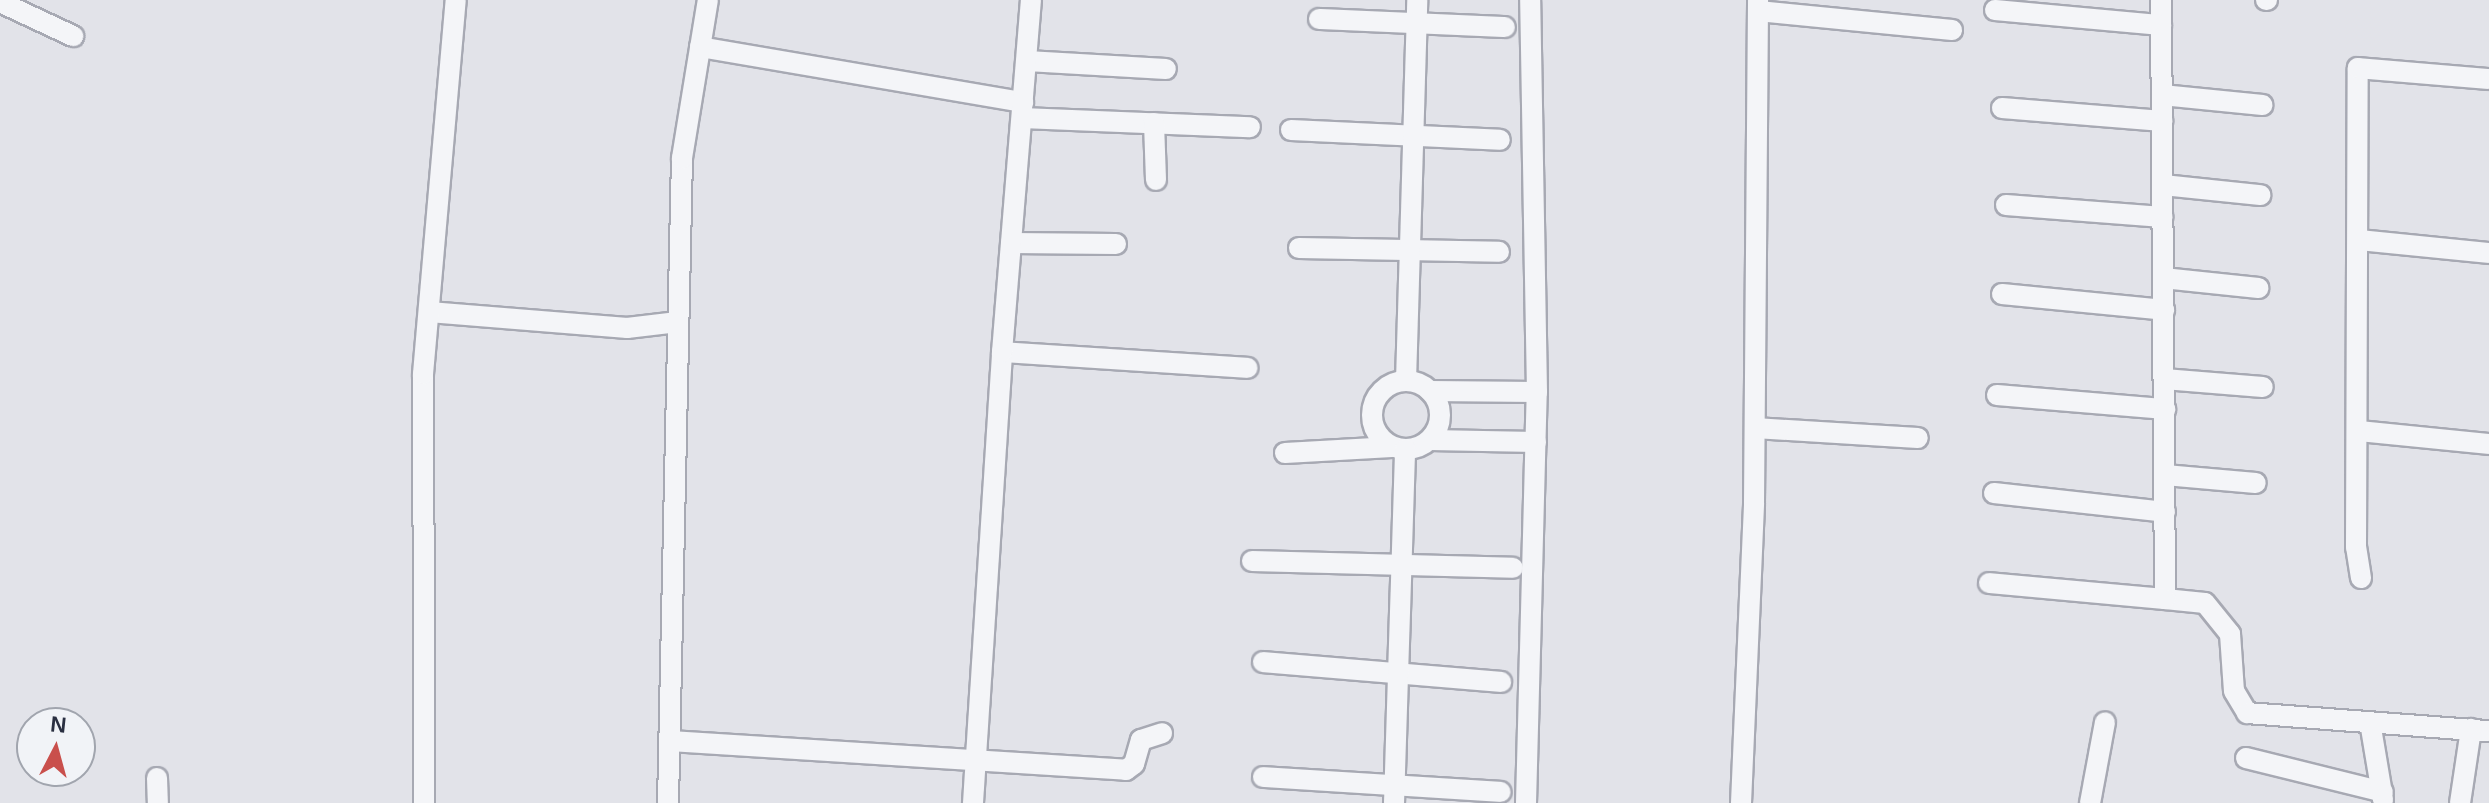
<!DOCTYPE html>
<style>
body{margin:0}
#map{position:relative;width:2489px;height:803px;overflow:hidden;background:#e2e3e9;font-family:Arial,sans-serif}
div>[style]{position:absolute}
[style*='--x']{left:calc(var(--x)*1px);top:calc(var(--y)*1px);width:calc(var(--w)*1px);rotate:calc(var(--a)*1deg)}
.roads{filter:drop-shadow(2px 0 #a7a9b3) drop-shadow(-2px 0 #a7a9b3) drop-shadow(0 2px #a7a9b3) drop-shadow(0 -2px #a7a9b3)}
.street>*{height:20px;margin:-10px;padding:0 10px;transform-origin:10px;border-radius:10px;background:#f4f5f8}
.street>.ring{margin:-10px;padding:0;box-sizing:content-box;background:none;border:20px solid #f4f5f8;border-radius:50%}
span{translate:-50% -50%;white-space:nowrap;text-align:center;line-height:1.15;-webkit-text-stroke:6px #f1f3f7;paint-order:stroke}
.north{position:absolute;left:16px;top:707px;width:80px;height:80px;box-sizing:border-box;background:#f1f3f7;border:2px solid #a1a5ae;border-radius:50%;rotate:6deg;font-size:22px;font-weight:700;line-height:32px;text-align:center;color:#2a2f41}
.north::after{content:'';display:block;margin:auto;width:28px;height:36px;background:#c94f4c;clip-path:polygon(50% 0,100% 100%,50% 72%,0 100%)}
</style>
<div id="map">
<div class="roads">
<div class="street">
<i style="--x:2161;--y:0;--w:599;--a:89.62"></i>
<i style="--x:2165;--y:599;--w:40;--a:5.7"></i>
<i style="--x:2205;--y:603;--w:40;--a:51"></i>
<i style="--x:2230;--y:634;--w:57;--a:86"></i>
<i style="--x:2234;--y:691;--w:26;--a:59"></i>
<i style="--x:2247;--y:713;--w:243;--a:4.3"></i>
<i style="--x:2266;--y:0;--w:1;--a:0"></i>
<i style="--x:0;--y:2;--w:81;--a:25"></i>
<i style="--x:1995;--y:10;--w:167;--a:5.2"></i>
<i style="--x:1758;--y:11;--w:195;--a:5.6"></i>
<i style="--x:1319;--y:19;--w:186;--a:2.5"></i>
<i style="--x:700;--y:47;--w:328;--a:9.7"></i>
<i style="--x:1027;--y:61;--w:139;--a:3.3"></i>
<i style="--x:2162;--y:95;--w:101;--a:5.7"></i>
<i style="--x:2002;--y:108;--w:161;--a:4.6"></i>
<i style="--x:1022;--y:118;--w:228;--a:2.3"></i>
<i style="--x:1154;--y:123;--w:57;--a:88"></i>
<i style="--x:1291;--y:130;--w:209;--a:2.7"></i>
<i style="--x:2163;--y:185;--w:98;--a:5.9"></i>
<i style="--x:2006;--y:205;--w:157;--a:4.4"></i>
<i style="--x:2359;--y:240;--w:131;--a:5.7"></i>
<i style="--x:1011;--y:243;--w:105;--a:0.5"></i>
<i style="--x:1299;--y:248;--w:200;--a:1.1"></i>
<i style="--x:2163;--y:278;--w:96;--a:6"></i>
<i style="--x:2002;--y:294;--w:163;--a:5.6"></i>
<i style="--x:429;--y:312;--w:199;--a:4.6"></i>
<i style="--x:627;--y:328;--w:51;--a:-6.7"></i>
<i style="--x:1002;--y:352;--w:246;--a:3.7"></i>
<i style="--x:2164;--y:379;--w:99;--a:4.6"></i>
<i style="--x:1406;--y:381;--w:381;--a:-88.3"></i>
<i class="ring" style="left:1372px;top:381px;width:48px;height:48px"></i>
<i style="--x:1430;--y:391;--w:107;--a:0.5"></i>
<i style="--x:1997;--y:395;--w:169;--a:4.8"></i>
<i style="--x:1755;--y:428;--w:163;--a:3.5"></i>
<i style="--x:2359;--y:431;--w:131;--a:5.7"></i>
<i style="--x:1430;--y:440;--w:106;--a:1.1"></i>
<i style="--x:1285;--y:453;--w:107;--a:-3.2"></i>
<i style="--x:2165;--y:475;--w:91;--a:5"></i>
<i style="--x:1994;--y:493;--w:172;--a:6.3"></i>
<i style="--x:1252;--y:561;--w:261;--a:1.5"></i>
<i style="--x:2361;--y:578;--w:31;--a:-99"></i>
<i style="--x:2356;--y:547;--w:479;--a:-89.8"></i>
<i style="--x:2358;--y:68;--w:131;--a:4.8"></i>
<i style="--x:1989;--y:583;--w:177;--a:5.2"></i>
<i style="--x:1263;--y:662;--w:239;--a:4.8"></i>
<i style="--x:2370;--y:722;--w:79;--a:80.5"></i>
<i style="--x:670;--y:741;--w:457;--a:3.6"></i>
<i style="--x:1126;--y:770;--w:10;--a:-37"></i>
<i style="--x:1134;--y:764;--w:25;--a:-74"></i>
<i style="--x:1141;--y:740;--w:22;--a:-18"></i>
<i style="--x:2246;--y:758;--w:141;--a:13.9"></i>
<i style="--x:1263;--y:777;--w:238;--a:3.6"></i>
<i style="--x:157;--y:778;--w:25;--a:88"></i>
<i style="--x:424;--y:803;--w:429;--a:-90.1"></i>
<i style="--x:423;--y:374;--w:375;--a:-85"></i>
<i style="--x:668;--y:803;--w:645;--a:-88.76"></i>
<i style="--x:682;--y:158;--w:160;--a:-80.7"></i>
<i style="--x:973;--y:803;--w:452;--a:-86.3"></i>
<i style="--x:1002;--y:352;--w:353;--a:-85.3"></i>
<i style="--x:1394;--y:803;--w:354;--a:-88.2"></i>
<i style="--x:1526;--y:803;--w:411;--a:-88.5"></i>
<i style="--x:1537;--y:392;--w:392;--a:-91"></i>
<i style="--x:1741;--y:803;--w:300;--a:-87.5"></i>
<i style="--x:1754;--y:503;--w:503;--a:-89.54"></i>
<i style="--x:2090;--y:803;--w:82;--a:-79.5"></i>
<i style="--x:2460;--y:803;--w:75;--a:-81.5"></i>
</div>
</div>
<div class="north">N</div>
</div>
